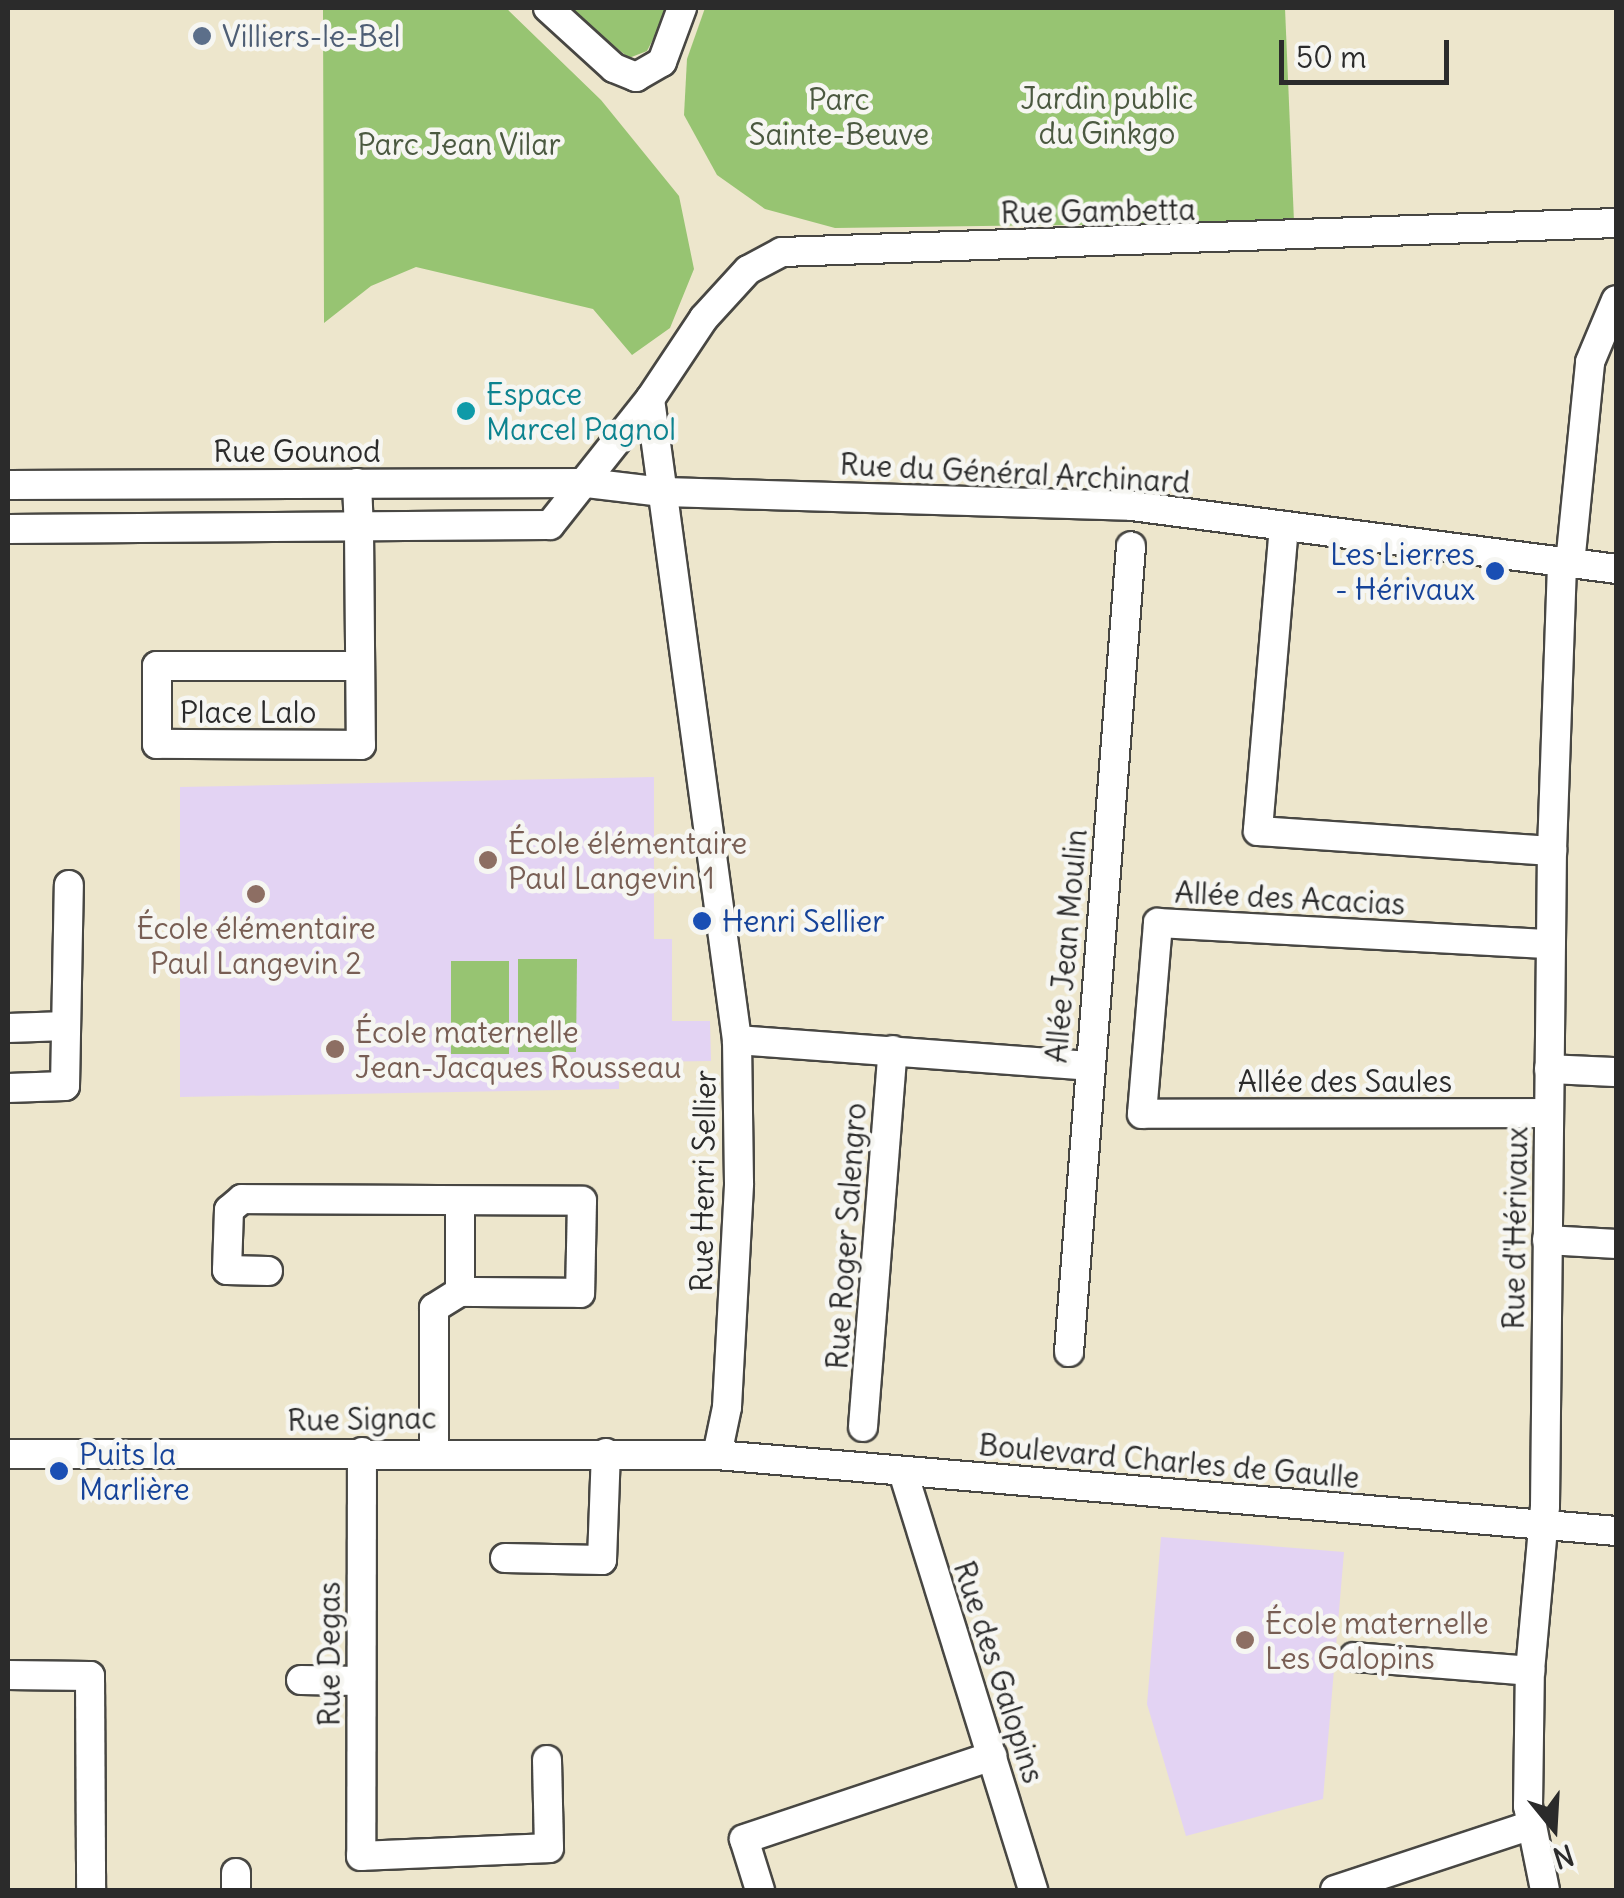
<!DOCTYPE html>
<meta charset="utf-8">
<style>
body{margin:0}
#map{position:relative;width:1624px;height:1898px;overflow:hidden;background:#ede6cc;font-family:Delius,sans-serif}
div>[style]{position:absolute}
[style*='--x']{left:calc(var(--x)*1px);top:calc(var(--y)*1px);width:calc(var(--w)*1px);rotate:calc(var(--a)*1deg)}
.built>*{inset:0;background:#e3d3f3}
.green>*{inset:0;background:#97c472}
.roads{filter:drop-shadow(2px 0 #484743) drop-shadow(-2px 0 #484743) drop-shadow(0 2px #484743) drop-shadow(0 -2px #484743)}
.minor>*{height:28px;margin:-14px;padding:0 14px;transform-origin:14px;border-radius:14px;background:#fff}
.dots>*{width:28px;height:28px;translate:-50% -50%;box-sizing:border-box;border:5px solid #f6f6f2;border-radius:50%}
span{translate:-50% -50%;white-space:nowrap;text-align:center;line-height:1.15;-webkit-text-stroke:9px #f6f6f2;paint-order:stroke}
.service-label{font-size:30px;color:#4e5e75}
.left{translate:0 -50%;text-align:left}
.park-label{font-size:30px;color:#4b5940}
.street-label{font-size:30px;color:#2b2b2b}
.culture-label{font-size:30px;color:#0d838f}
.transit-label{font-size:30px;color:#164399}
.right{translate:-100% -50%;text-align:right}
.education-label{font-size:30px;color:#785e54}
.frame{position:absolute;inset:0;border:10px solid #2b2b2b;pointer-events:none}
.north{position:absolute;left:1504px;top:1778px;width:100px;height:100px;-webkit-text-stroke:8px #f6f6f2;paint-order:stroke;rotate:162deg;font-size:28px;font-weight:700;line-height:40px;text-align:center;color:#2b2b2b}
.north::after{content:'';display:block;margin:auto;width:35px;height:45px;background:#2b2b2b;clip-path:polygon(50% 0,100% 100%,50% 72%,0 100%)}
.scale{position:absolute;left:1279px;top:40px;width:170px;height:45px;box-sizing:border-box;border:5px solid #2b2b2b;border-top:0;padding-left:12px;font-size:30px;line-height:35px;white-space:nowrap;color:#2b2b2b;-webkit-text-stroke:8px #f6f6f2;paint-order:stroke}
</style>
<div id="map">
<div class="built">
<i style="clip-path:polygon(654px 777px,654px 939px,672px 939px,672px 1021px,710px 1021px,711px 1061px,642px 1062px,641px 1071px,619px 1072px,619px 1089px,180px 1097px,180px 787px)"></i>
<i style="clip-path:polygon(1161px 1537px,1344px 1552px,1323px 1799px,1186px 1836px,1147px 1704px)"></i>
</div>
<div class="green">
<i style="clip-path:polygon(323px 8px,506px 8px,601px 100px,679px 196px,694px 269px,670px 328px,632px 355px,593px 309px,416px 267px,371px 286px,324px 323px)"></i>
<i style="clip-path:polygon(567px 8px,669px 8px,647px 51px,629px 58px)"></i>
<i style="clip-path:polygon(705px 8px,1285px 8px,1294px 222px,835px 228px,765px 209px,717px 175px,684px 115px,687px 59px)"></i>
<i style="clip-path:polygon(518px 959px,577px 959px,576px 1052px,518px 1052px)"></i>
<i style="clip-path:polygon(451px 961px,509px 961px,509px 1054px,451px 1054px)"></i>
</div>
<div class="roads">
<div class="minor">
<i style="--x:548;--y:8;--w:89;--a:42.3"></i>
<i style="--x:614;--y:68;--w:24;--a:22"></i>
<i style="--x:636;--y:77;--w:30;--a:-30"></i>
<i style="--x:662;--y:62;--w:58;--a:-69.7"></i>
<i style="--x:357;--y:483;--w:47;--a:87.6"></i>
<i style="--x:359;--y:530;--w:215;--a:89.5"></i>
<i style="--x:361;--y:745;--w:204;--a:-179.7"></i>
<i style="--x:157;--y:744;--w:78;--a:-90"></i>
<i style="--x:157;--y:666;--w:203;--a:0"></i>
<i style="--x:8;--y:485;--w:579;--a:-0.2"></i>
<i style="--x:587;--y:483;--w:76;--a:6.8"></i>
<i style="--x:662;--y:492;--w:470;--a:1.7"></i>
<i style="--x:1132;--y:506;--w:488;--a:7.4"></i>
<i style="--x:1284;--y:526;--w:306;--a:94.9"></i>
<i style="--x:1258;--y:831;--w:295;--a:3.9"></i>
<i style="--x:8;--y:529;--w:542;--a:-0.42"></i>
<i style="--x:550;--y:525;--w:161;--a:-51.6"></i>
<i style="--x:1570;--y:564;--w:203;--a:-84.3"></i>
<i style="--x:1590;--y:362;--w:67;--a:-67.2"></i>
<i style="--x:8;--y:1028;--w:58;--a:-2"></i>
<i style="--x:737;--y:1040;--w:353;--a:4.2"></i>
<i style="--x:1549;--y:1069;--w:67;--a:2.6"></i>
<i style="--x:8;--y:1088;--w:57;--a:-2"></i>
<i style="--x:65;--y:1086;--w:201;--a:-88.9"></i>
<i style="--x:1549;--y:1113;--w:407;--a:179.9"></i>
<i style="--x:1142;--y:1114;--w:192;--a:-85.2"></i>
<i style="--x:1158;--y:923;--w:393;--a:3.1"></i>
<i style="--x:1547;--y:1240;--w:69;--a:3.3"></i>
<i style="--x:268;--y:1271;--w:41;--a:-178.6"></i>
<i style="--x:227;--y:1270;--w:60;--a:-88.1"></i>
<i style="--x:229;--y:1210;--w:17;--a:-40"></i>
<i style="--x:242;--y:1199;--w:340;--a:0.3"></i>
<i style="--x:582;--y:1201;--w:92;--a:91.2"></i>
<i style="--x:580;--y:1293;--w:120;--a:-179.5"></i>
<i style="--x:1069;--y:1352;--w:808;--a:-85.6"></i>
<i style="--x:863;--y:1427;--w:378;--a:-85.5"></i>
<i style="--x:434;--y:1450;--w:142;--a:-90"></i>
<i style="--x:434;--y:1308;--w:31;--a:-32"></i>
<i style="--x:460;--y:1292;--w:90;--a:-90"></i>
<i style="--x:362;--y:1452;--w:404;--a:90.1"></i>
<i style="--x:361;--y:1856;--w:188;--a:-2.4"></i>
<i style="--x:549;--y:1848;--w:88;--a:-91.3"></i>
<i style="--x:8;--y:1454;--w:709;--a:0.08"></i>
<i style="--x:717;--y:1455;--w:902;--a:4.83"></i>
<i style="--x:717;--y:1455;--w:49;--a:-78.2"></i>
<i style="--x:727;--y:1407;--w:224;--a:-86.9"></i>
<i style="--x:739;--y:1183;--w:143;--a:-90.8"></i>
<i style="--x:737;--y:1040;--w:647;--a:-97.73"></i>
<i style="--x:650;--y:399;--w:97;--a:-56.3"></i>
<i style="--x:704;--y:318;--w:65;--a:-47.5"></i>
<i style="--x:748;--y:270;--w:38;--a:-28"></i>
<i style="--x:782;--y:252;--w:835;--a:-1.99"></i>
<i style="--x:903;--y:1472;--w:438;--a:72.7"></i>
<i style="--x:505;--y:1558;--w:97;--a:1.2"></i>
<i style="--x:602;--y:1560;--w:107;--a:-87.9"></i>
<i style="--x:1354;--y:1657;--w:177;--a:4.5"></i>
<i style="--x:8;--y:1675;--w:82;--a:0.7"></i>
<i style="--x:90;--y:1676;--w:214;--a:89.7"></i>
<i style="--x:301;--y:1680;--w:60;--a:1"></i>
<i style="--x:236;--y:1890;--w:17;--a:-90"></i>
<i style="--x:760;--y:1890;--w:53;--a:-107.4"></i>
<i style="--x:744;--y:1839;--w:262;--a:-18.5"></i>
<i style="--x:1335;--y:1890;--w:204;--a:-18.3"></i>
<i style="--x:1545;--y:1890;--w:86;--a:-101.4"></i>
<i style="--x:1528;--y:1806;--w:135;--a:-89.2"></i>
<i style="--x:1530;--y:1671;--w:166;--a:-84.8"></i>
<i style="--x:1545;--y:1506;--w:655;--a:-89.39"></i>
<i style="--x:1552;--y:851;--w:288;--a:-88"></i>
</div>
</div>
<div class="dots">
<i style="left:202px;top:36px;background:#5c6f8a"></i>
<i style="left:466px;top:411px;background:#0f9aa8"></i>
<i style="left:1495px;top:571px;background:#1a4fb4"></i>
<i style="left:488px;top:860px;background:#8d6e63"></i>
<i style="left:256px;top:894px;background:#8d6e63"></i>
<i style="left:702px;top:921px;background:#1a4fb4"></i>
<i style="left:335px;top:1049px;background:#8d6e63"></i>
<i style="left:59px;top:1471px;background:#1a4fb4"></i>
<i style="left:1245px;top:1640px;background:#8d6e63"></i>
</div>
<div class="service-label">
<span class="left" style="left:222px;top:36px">Villiers-le-Bel</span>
</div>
<div class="park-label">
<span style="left:1107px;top:115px">Jardin public<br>du Ginkgo</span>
<span style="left:839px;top:116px">Parc<br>Sainte-Beuve</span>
<span style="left:459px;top:144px">Parc Jean Vilar</span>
</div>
<div class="street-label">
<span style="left:1098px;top:211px;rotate:-1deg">Rue Gambetta</span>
<span style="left:297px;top:451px">Rue Gounod</span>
<span style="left:1015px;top:473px;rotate:3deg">Rue du Général Archinard</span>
<span style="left:248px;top:712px">Place Lalo</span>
<span style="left:1290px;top:898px;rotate:3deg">Allée des Acacias</span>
<span style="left:1066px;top:946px;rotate:-85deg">Allée Jean Moulin</span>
<span style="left:1345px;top:1081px">Allée des Saules</span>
<span style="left:703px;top:1181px;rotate:-89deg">Rue Henri Sellier</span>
<span style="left:1515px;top:1228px;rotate:-89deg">Rue d'Hérivaux</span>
<span style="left:846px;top:1236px;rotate:-86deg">Rue Roger Salengro</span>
<span style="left:362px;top:1419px;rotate:-1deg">Rue Signac</span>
<span style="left:1169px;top:1461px;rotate:5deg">Boulevard Charles de Gaulle</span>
<span style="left:329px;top:1654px;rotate:-90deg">Rue Degas</span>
<span style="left:999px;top:1672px;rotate:72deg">Rue des Galopins</span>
</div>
<div class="culture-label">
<span class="left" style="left:486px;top:411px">Espace<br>Marcel Pagnol</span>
</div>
<div class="transit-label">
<span class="right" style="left:1475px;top:571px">Les Lierres<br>- Hérivaux</span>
<span class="left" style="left:722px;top:921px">Henri Sellier</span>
<span class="left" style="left:79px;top:1471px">Puits la<br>Marlière</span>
</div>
<div class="education-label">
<span class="left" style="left:508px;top:860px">École élémentaire<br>Paul Langevin 1</span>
<span style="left:256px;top:945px">École élémentaire<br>Paul Langevin 2</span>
<span class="left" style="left:355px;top:1049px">École maternelle<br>Jean-Jacques Rousseau</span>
<span class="left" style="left:1265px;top:1640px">École maternelle<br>Les Galopins</span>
</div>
<div class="frame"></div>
<div class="north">N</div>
<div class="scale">50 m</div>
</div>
